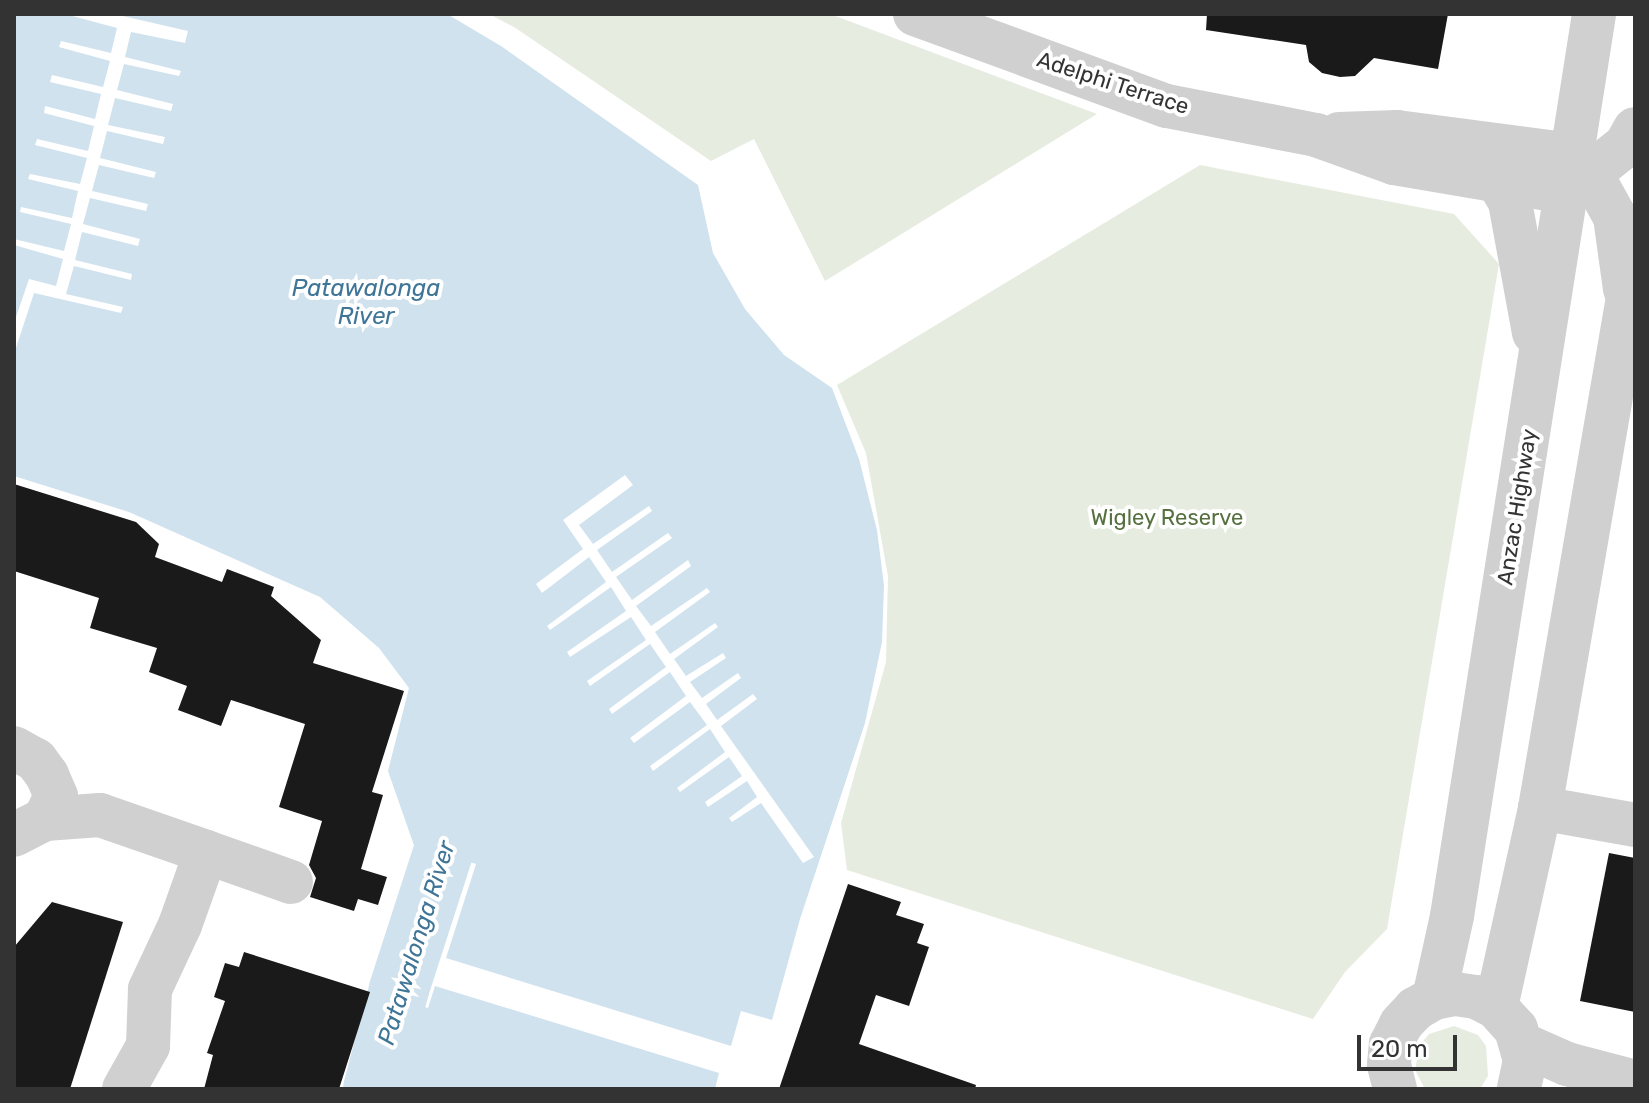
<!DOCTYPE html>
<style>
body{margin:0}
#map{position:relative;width:1649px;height:1103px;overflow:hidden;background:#fff;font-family:Rubik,sans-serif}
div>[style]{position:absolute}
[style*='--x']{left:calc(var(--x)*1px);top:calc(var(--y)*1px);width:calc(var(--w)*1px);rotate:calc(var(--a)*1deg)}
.green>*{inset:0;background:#e6ecdf}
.water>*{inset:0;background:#cfe2ee}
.pier>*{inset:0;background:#fff}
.river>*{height:60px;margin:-30px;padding:0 30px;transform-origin:30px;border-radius:30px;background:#cfe2ee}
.building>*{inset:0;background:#1a1a1a}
.minor>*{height:44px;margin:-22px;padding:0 22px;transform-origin:22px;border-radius:22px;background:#d0d0d0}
span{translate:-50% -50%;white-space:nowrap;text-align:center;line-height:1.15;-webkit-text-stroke:8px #fff;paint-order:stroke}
.street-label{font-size:22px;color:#333}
.park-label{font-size:22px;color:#56703f}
.water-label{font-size:24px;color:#3f7597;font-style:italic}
.frame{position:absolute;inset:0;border:16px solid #333;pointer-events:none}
.scale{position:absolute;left:1357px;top:1035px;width:100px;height:36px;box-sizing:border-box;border:4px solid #333;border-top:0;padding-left:10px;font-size:24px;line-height:28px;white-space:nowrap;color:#333;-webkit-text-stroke:6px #fff;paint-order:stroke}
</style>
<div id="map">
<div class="green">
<i style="clip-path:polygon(489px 14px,830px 14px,1097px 114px,825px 281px,754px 139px,711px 161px,514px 27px)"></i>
<i style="clip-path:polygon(1200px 165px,1454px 214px,1499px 264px,1387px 929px,1345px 972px,1313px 1019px,847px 870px,841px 823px,886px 662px,888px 576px,866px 453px,837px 385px)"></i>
<i style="clip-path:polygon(1454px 1026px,1478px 1035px,1486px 1046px,1488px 1076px,1480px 1089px,1425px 1089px,1415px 1070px,1420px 1045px,1429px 1034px)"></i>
</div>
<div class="water">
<i style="clip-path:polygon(14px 14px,447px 14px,501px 46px,698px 185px,713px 253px,745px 309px,784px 355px,832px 388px,859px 459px,877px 530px,884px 586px,882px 642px,865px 723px,800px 919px,772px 1020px,741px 1011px,731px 1046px,446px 958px,476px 864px,455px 857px,453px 865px,417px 854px,388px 771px,409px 688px,379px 648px,320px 597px,129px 512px,14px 476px)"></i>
<i style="clip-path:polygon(424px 866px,450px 875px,413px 993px,387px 985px)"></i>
<i style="clip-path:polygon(435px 986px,719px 1073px,715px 1089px,353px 1089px,382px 994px,428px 1008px)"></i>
</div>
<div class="pier">
<i style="clip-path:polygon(65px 14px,114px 14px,188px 31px,185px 43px,131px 32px,125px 57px,181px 71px,179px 76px,124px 64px,117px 90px,173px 104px,171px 111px,115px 98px,108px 125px,165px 137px,163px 144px,107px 131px,100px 158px,156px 172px,154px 178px,99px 165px,92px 191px,148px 204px,146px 211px,90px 198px,83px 224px,140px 239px,138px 246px,82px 232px,75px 260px,132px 274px,131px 280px,74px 266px,66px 294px,123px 307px,121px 313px,34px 293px,14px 354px,14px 323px,29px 279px,56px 286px,63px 259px,14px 245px,14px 239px,64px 251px,71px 224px,20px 212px,21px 207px,72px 218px,78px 191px,28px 179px,30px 174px,80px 184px,87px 158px,35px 145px,37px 139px,88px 151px,94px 126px,44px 113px,45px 106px,95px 119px,101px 94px,50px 82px,52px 75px,103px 87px,110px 61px,59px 47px,61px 41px,111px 53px,117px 28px)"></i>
<i style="clip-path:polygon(625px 475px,633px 485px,579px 525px,593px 544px,649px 506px,652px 511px,597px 550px,612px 572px,668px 533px,672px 538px,616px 577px,632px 600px,688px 560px,691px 566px,636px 606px,651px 626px,707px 588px,710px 592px,655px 632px,670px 654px,715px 623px,718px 627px,674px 659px,686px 676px,723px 653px,726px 658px,690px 682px,702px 698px,738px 673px,741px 678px,706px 704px,717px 720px,753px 694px,757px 699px,721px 726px,814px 857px,803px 863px,761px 803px,732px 822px,729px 818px,757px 797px,747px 781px,708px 807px,705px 802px,742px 776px,729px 757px,680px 792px,677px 788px,725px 752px,710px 729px,653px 771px,650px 766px,707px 725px,690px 702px,634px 743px,630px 738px,686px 696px,670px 672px,612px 714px,609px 709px,666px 667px,650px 644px,590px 686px,587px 681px,646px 640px,631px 617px,570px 657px,567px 652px,626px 611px,611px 587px,550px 630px,547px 626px,606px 582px,589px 557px,542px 593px,536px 584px,583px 549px,563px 520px)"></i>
</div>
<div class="river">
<i style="--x:373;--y:1089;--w:103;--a:-75.4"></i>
<i style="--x:399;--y:989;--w:189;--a:-72.1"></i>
<i style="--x:457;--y:809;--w:25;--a:-81"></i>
</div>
<div class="building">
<i style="clip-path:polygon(1207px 14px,1448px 14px,1438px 69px,1374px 58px,1355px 76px,1340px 77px,1322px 73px,1309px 62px,1306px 45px,1206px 30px)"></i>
<i style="clip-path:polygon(14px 484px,136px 522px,159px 544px,155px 557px,222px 582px,227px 569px,274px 587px,271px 596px,321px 640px,313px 663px,404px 691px,372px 792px,383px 795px,361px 869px,387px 877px,378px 905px,358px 899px,354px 911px,310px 897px,316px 878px,309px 865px,322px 821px,279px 807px,305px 724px,231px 700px,221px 726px,178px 710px,187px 686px,149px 672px,157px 648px,90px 628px,99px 598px,14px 571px)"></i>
<i style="clip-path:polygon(1609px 853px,1635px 858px,1635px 1012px,1580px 1001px)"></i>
<i style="clip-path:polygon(848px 884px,901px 902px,896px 915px,924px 924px,917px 943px,929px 947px,909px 1006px,876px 995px,859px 1044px,976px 1085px,975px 1089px,779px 1089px)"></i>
<i style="clip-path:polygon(52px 902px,123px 922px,70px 1089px,14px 1089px,14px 947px)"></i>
<i style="clip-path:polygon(244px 952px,370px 992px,339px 1089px,204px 1089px,213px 1055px,207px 1053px,225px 1001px,214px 997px,225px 963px,239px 967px)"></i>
</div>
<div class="minor">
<i style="--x:915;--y:14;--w:268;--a:20.1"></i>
<i style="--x:1167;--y:106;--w:152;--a:11"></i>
<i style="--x:1316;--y:135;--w:83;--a:19.7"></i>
<i style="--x:1394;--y:163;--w:174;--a:9.6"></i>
<i style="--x:1339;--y:134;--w:58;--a:-2"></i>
<i style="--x:1397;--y:132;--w:177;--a:7.5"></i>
<i style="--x:1572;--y:155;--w:27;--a:45"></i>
<i style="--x:1591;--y:174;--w:49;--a:60.8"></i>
<i style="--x:1615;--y:217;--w:73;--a:82.1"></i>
<i style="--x:1497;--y:180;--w:26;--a:59"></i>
<i style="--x:1510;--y:202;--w:133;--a:79.6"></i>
<i style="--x:1568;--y:191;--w:74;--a:-38.4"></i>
<i style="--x:1626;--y:145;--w:18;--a:-61"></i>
<i style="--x:14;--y:748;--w:25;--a:29"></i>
<i style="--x:36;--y:760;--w:19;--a:54"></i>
<i style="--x:47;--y:775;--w:23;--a:67"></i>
<i style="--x:56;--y:796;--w:25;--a:116"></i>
<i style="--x:45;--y:819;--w:35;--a:153"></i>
<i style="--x:1540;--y:808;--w:97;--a:10.1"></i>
<i style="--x:45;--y:819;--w:55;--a:-4.2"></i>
<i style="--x:100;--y:815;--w:112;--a:19.2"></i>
<i style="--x:206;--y:852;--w:77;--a:109.6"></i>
<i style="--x:180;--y:925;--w:71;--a:115.1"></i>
<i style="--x:150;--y:989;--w:57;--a:92"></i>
<i style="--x:148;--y:1046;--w:49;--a:119.2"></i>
<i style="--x:206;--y:852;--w:90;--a:19.4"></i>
<i style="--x:1434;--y:998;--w:84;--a:-77.6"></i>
<i style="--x:1452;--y:916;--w:913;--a:-81.05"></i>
<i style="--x:1496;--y:1007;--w:204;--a:-77.5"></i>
<i style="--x:1540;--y:808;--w:559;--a:-80.22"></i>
<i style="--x:1522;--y:1044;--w:49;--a:24"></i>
<i style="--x:1567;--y:1064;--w:70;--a:14.8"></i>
<i style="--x:1395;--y:1089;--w:25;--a:-104"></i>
<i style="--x:1389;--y:1065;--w:21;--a:-85"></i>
<i style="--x:1391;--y:1044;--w:22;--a:-63"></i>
<i style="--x:1401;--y:1024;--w:21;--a:-47"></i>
<i style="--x:1415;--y:1009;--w:22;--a:-30"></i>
<i style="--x:1434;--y:998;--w:21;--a:-11"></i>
<i style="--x:1455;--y:994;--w:21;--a:8"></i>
<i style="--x:1476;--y:997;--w:22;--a:27"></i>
<i style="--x:1496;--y:1007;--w:30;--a:48"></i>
<i style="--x:1516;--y:1029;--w:32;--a:74"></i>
<i style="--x:1525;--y:1060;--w:30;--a:102"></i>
</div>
<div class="street-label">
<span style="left:1113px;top:83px;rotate:18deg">Adelphi Terrace</span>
<span style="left:1517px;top:507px;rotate:-81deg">Anzac Highway</span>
</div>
<div class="park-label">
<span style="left:1167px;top:518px">Wigley Reserve</span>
</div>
<div class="water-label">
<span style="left:366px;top:303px">Patawalonga<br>River</span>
<span style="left:417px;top:943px;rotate:-73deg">Patawalonga River</span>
</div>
<div class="frame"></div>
<div class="scale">20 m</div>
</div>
